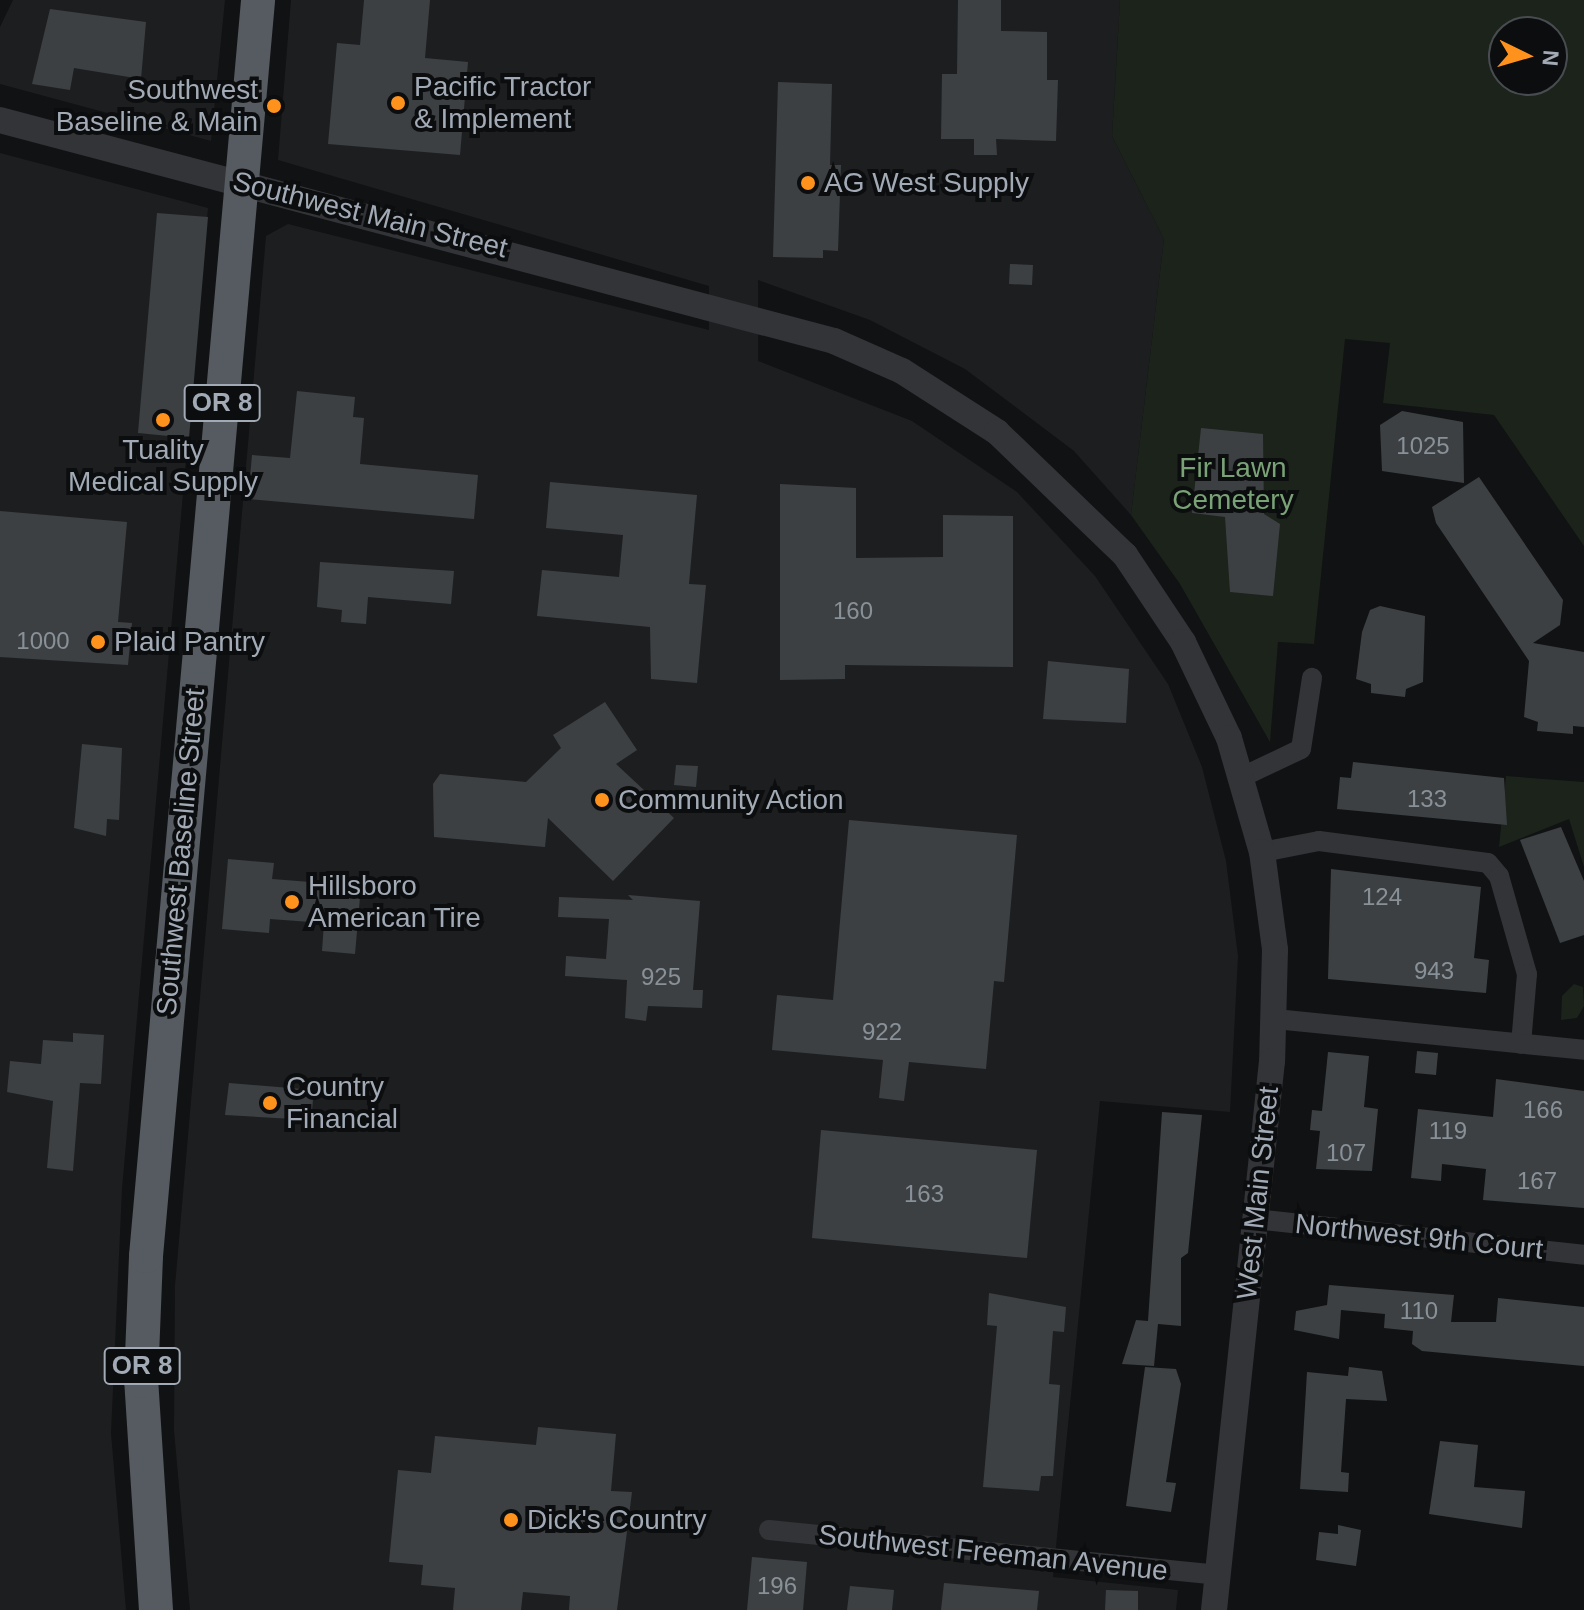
<!DOCTYPE html>
<style>
body{margin:0}
#map{position:relative;width:1584px;height:1610px;overflow:hidden;background:#111213;font-family:Arial,sans-serif}
div>[style]{position:absolute}
[style*='--x']{left:calc(var(--x)*1px);top:calc(var(--y)*1px);width:calc(var(--w)*1px);rotate:calc(var(--a)*1deg)}
.built>*{inset:0;background:#1d1e20}
.green>*{inset:0;background:#1b231b}
.building>*{inset:0;background:#3d4043}
.minor>*{height:20px;margin:-10px;padding:0 10px;transform-origin:10px;border-radius:10px;background:#323438}
.tertiary>*{height:26px;margin:-13px;padding:0 13px;transform-origin:13px;border-radius:13px;background:#323438}
.trunk>*{height:34px;margin:-17px;padding:0 17px;transform-origin:17px;border-radius:17px;background:#565a61}
.dots>*{width:22px;height:22px;translate:-50% -50%;box-sizing:border-box;border:4px solid #0c0d0e;border-radius:50%}
span{translate:-50% -50%;white-space:nowrap;text-align:center;line-height:1.15;-webkit-text-stroke:8px #0c0d0e;paint-order:stroke}
.number-label{font-size:24px;color:#889098}
.number-label span{-webkit-text-stroke-width:0}
.shield-label span{padding:2px 6px;background:#0c0d0e;border:2px solid;border-radius:6px;-webkit-text-stroke-width:0}
.shield-label{font-size:26px;color:#a1aab5;font-weight:700}
.poi-label{font-size:28px;color:#a1aab5}
.left{translate:0 -50%;text-align:left}
.right{translate:-100% -50%;text-align:right}
.street-label{font-size:28px;color:#a1aab5}
.park-label{font-size:28px;color:#7aa277}
.north{position:absolute;left:1488px;top:16px;width:80px;height:80px;box-sizing:border-box;background:#0c0d0e;border:2px solid #484c51;border-radius:50%;rotate:95deg;font-size:22px;font-weight:700;line-height:32px;text-align:center;color:#a1aab5}
.north::after{content:'';display:block;margin:auto;width:28px;height:36px;background:#ff921d;clip-path:polygon(50% 0,100% 100%,50% 72%,0 100%)}
</style>
<div id="map">
<div class="built">
<i style="clip-path:polygon(13px 0,225px 0,211px 141px,0 84px,0 27px)"></i>
<i style="clip-path:polygon(291px 0,1120px 0,1112px 136px,1164px 239px,1131px 515px,1074px 451px,965px 369px,870px 320px,758px 280px,758px 361px,912px 421px,1017px 492px,1095px 576px,1168px 684px,1202px 767px,1226px 861px,1238px 956px,1230px 1112px,1100px 1101px,1053px 1577px,1178px 1590px,1176px 1610px,190px 1610px,174px 1430px,175px 1286px,266px 236px,288px 224px,709px 330px,709px 286px,278px 160px)"></i>
<i style="clip-path:polygon(0 153px,208px 208px,122px 1189px,111px 1433px,126px 1610px,0 1610px)"></i>
</div>
<div class="green">
<i style="clip-path:polygon(evenodd,1120px 0,1584px 0,1584px 546px,1494px 415px,1383px 403px,1390px 343px,1345px 339px,1314px 644px,1278px 642px,1270px 742px,1180px 584px,1131px 515px,1164px 239px,1112px 136px,1120px 0,1504px 32px,1552px 32px,1552px 80px,1504px 80px,1504px 32px)"></i>
<i style="clip-path:polygon(1506px 776px,1584px 782px,1584px 867px,1569px 819px,1499px 847px)"></i>
<i style="clip-path:polygon(1574px 984px,1583px 987px,1584px 1006px,1577px 1018px,1561px 1020px,1562px 996px)"></i>
</div>
<div class="building">
<i style="clip-path:polygon(364px 0,430px 0,425px 58px,468px 62px,460px 155px,328px 144px,337px 43px,360px 45px)"></i>
<i style="clip-path:polygon(958px 0,1001px 0,1001px 31px,1047px 32px,1047px 80px,1058px 80px,1056px 141px,996px 139px,997px 155px,974px 155px,974px 139px,941px 139px,942px 74px,957px 74px)"></i>
<i style="clip-path:polygon(50px 9px,146px 22px,141px 79px,74px 68px,70px 90px,32px 84px)"></i>
<i style="clip-path:polygon(778px 82px,832px 84px,830px 165px,841px 165px,838px 251px,823px 250px,823px 258px,773px 257px)"></i>
<i style="clip-path:polygon(157px 213px,208px 217px,189px 438px,138px 433px)"></i>
<i style="clip-path:polygon(1010px 264px,1033px 265px,1032px 285px,1009px 284px)"></i>
<i style="clip-path:polygon(297px 391px,355px 397px,353px 417px,364px 418px,360px 464px,478px 475px,474px 519px,248px 499px,252px 455px,290px 458px)"></i>
<i style="clip-path:polygon(1402px 411px,1463px 422px,1464px 483px,1382px 471px,1380px 425px)"></i>
<i style="clip-path:polygon(1201px 428px,1263px 434px,1264px 514px,1280px 524px,1273px 596px,1230px 592px,1225px 517px,1192px 513px)"></i>
<i style="clip-path:polygon(1479px 477px,1563px 600px,1560px 625px,1533px 643px,1584px 652px,1584px 727px,1573px 726px,1573px 734px,1537px 731px,1538px 722px,1524px 717px,1529px 661px,1436px 523px,1432px 507px)"></i>
<i style="clip-path:polygon(550px 482px,697px 495px,689px 584px,706px 585px,697px 683px,651px 679px,650px 627px,537px 616px,542px 570px,619px 577px,623px 535px,546px 528px)"></i>
<i style="clip-path:polygon(780px 484px,856px 488px,856px 558px,943px 557px,943px 515px,1013px 516px,1013px 667px,845px 665px,845px 679px,780px 680px)"></i>
<i style="clip-path:polygon(0 511px,127px 522px,118px 622px,132px 623px,128px 665px,0 657px)"></i>
<i style="clip-path:polygon(320px 562px,454px 571px,451px 604px,368px 597px,366px 624px,341px 622px,342px 610px,317px 607px)"></i>
<i style="clip-path:polygon(1380px 606px,1425px 616px,1423px 682px,1406px 689px,1405px 697px,1371px 693px,1371px 684px,1356px 679px,1362px 632px,1370px 610px)"></i>
<i style="clip-path:polygon(1048px 661px,1129px 669px,1126px 723px,1043px 719px)"></i>
<i style="clip-path:polygon(605px 702px,637px 750px,616px 764px,674px 818px,613px 881px,548px 818px,545px 847px,434px 837px,433px 784px,440px 774px,526px 782px,561px 748px,553px 735px)"></i>
<i style="clip-path:polygon(82px 744px,122px 748px,119px 820px,107px 819px,106px 836px,74px 828px)"></i>
<i style="clip-path:polygon(1353px 762px,1504px 778px,1507px 825px,1337px 809px,1340px 777px,1351px 778px)"></i>
<i style="clip-path:polygon(676px 765px,698px 766px,696px 787px,674px 785px)"></i>
<i style="clip-path:polygon(849px 820px,1017px 835px,1004px 982px,994px 981px,986px 1069px,909px 1062px,904px 1101px,879px 1098px,883px 1060px,772px 1050px,777px 995px,833px 1000px)"></i>
<i style="clip-path:polygon(1561px 827px,1584px 881px,1584px 935px,1560px 943px,1520px 840px)"></i>
<i style="clip-path:polygon(228px 859px,274px 863px,272px 879px,361px 886px,355px 954px,322px 951px,324px 923px,270px 919px,269px 933px,222px 929px)"></i>
<i style="clip-path:polygon(1331px 869px,1481px 887px,1474px 958px,1489px 960px,1486px 993px,1328px 979px)"></i>
<i style="clip-path:polygon(628px 895px,700px 901px,693px 990px,703px 990px,702px 1008px,648px 1006px,646px 1021px,625px 1018px,627px 980px,565px 976px,566px 956px,606px 959px,609px 919px,558px 917px,559px 897px,633px 900px)"></i>
<i style="clip-path:polygon(73px 1033px,104px 1035px,101px 1084px,80px 1083px,73px 1171px,47px 1168px,53px 1101px,7px 1092px,10px 1061px,41px 1064px,43px 1040px,73px 1042px)"></i>
<i style="clip-path:polygon(1417px 1051px,1438px 1053px,1436px 1075px,1415px 1073px)"></i>
<i style="clip-path:polygon(1328px 1052px,1369px 1056px,1364px 1107px,1378px 1109px,1372px 1171px,1316px 1169px,1320px 1131px,1310px 1130px,1312px 1110px,1322px 1111px)"></i>
<i style="clip-path:polygon(1496px 1079px,1584px 1091px,1584px 1208px,1483px 1200px,1486px 1169px,1442px 1164px,1441px 1181px,1411px 1178px,1418px 1109px,1493px 1117px)"></i>
<i style="clip-path:polygon(229px 1083px,314px 1090px,311px 1120px,225px 1115px)"></i>
<i style="clip-path:polygon(1162px 1112px,1202px 1115px,1188px 1253px,1181px 1258px,1181px 1326px,1158px 1324px,1154px 1366px,1122px 1364px,1136px 1320px,1148px 1321px)"></i>
<i style="clip-path:polygon(821px 1130px,1037px 1150px,1027px 1258px,812px 1238px)"></i>
<i style="clip-path:polygon(1329px 1285px,1454px 1295px,1451px 1322px,1496px 1322px,1498px 1298px,1584px 1307px,1584px 1366px,1422px 1351px,1412px 1344px,1413px 1331px,1384px 1328px,1385px 1314px,1341px 1310px,1339px 1339px,1294px 1330px,1296px 1311px,1327px 1305px)"></i>
<i style="clip-path:polygon(989px 1293px,1066px 1307px,1064px 1332px,1053px 1331px,1049px 1384px,1060px 1385px,1053px 1476px,1041px 1476px,1039px 1491px,983px 1487px,997px 1326px,987px 1325px)"></i>
<i style="clip-path:polygon(1145px 1367px,1176px 1369px,1181px 1384px,1166px 1482px,1176px 1483px,1171px 1512px,1126px 1506px)"></i>
<i style="clip-path:polygon(1349px 1367px,1382px 1371px,1387px 1401px,1346px 1399px,1341px 1472px,1349px 1473px,1348px 1492px,1300px 1489px,1307px 1372px,1348px 1376px)"></i>
<i style="clip-path:polygon(538px 1427px,616px 1434px,611px 1491px,632px 1492px,617px 1610px,569px 1610px,570px 1596px,523px 1592px,521px 1610px,453px 1610px,455px 1588px,421px 1585px,423px 1565px,389px 1562px,398px 1470px,431px 1473px,435px 1436px,536px 1445px)"></i>
<i style="clip-path:polygon(1440px 1441px,1478px 1445px,1474px 1487px,1525px 1491px,1522px 1528px,1429px 1514px)"></i>
<i style="clip-path:polygon(1338px 1525px,1361px 1530px,1356px 1566px,1316px 1560px,1319px 1532px,1338px 1534px)"></i>
<i style="clip-path:polygon(752px 1557px,807px 1562px,803px 1610px,747px 1610px)"></i>
<i style="clip-path:polygon(944px 1583px,1039px 1591px,1037px 1610px,941px 1610px)"></i>
<i style="clip-path:polygon(850px 1586px,894px 1590px,892px 1610px,847px 1610px)"></i>
<i style="clip-path:polygon(1106px 1590px,1138px 1591px,1138px 1610px,1105px 1610px)"></i>
</div>
<div class="minor">
<i style="--x:1242;--y:777;--w:65;--a:-25.4"></i>
<i style="--x:1301;--y:749;--w:72;--a:-81.2"></i>
<i style="--x:1262;--y:852;--w:58;--a:-10.9"></i>
<i style="--x:1319;--y:841;--w:170;--a:7.4"></i>
<i style="--x:1488;--y:863;--w:17;--a:50"></i>
<i style="--x:1499;--y:876;--w:102;--a:74.1"></i>
<i style="--x:1527;--y:974;--w:70;--a:94.9"></i>
<i style="--x:1275;--y:1019;--w:311;--a:5.7"></i>
<i style="--x:1255;--y:1219;--w:331;--a:6.2"></i>
<i style="--x:769;--y:1530;--w:450;--a:5.7"></i>
</div>
<div class="tertiary">
<i style="--x:0;--y:120;--w:863;--a:14.84"></i>
<i style="--x:834;--y:341;--w:74;--a:23.8"></i>
<i style="--x:902;--y:371;--w:113;--a:32.7"></i>
<i style="--x:997;--y:432;--w:178;--a:43.9"></i>
<i style="--x:1125;--y:555;--w:105;--a:56.3"></i>
<i style="--x:1183;--y:642;--w:106;--a:64.4"></i>
<i style="--x:1229;--y:738;--w:119;--a:73.9"></i>
<i style="--x:1262;--y:852;--w:99;--a:82.4"></i>
<i style="--x:1275;--y:950;--w:111;--a:91.5"></i>
<i style="--x:1272;--y:1061;--w:552;--a:96.03"></i>
</div>
<div class="trunk">
<i style="--x:156;--y:1610;--w:229;--a:-93.7"></i>
<i style="--x:141;--y:1381;--w:125;--a:-87.7"></i>
<i style="--x:146;--y:1256;--w:1261;--a:-84.9"></i>
</div>
<div class="dots">
<i style="left:398px;top:103px;background:#ff921d"></i>
<i style="left:274px;top:106px;background:#ff921d"></i>
<i style="left:808px;top:183px;background:#ff921d"></i>
<i style="left:163px;top:420px;background:#ff921d"></i>
<i style="left:98px;top:642px;background:#ff921d"></i>
<i style="left:602px;top:800px;background:#ff921d"></i>
<i style="left:292px;top:902px;background:#ff921d"></i>
<i style="left:270px;top:1103px;background:#ff921d"></i>
<i style="left:511px;top:1520px;background:#ff921d"></i>
</div>
<div class="number-label">
<span style="left:1423px;top:446px">1025</span>
<span style="left:853px;top:611px">160</span>
<span style="left:43px;top:641px">1000</span>
<span style="left:1427px;top:799px">133</span>
<span style="left:1382px;top:897px">124</span>
<span style="left:1434px;top:971px">943</span>
<span style="left:661px;top:977px">925</span>
<span style="left:882px;top:1032px">922</span>
<span style="left:1543px;top:1110px">166</span>
<span style="left:1448px;top:1131px">119</span>
<span style="left:1346px;top:1153px">107</span>
<span style="left:1537px;top:1181px">167</span>
<span style="left:924px;top:1194px">163</span>
<span style="left:1419px;top:1311px">110</span>
<span style="left:777px;top:1586px">196</span>
</div>
<div class="shield-label">
<span style="left:222px;top:403px">OR 8</span>
<span style="left:142px;top:1366px">OR 8</span>
</div>
<div class="poi-label">
<span class="left" style="left:414px;top:103px">Pacific Tractor<br>&amp; Implement</span>
<span class="right" style="left:258px;top:106px">Southwest<br>Baseline &amp; Main</span>
<span class="left" style="left:824px;top:183px">AG West Supply</span>
<span style="left:163px;top:466px">Tuality<br>Medical Supply</span>
<span class="left" style="left:114px;top:642px">Plaid Pantry</span>
<span class="left" style="left:618px;top:800px">Community Action</span>
<span class="left" style="left:308px;top:902px">Hillsboro<br>American Tire</span>
<span class="left" style="left:286px;top:1103px">Country<br>Financial</span>
<span class="left" style="left:527px;top:1520px">Dick's Country</span>
</div>
<div class="street-label">
<span style="left:370px;top:215px;rotate:14deg">Southwest Main Street</span>
<span style="left:181px;top:852px;rotate:-85deg">Southwest Baseline Street</span>
<span style="left:1258px;top:1193px;rotate:-84deg">West Main Street</span>
<span style="left:1419px;top:1237px;rotate:6deg">Northwest 9th Court</span>
<span style="left:993px;top:1553px;rotate:6deg">Southwest Freeman Avenue</span>
</div>
<div class="park-label">
<span style="left:1233px;top:484px">Fir Lawn<br>Cemetery</span>
</div>
<div class="north">N</div>
</div>
